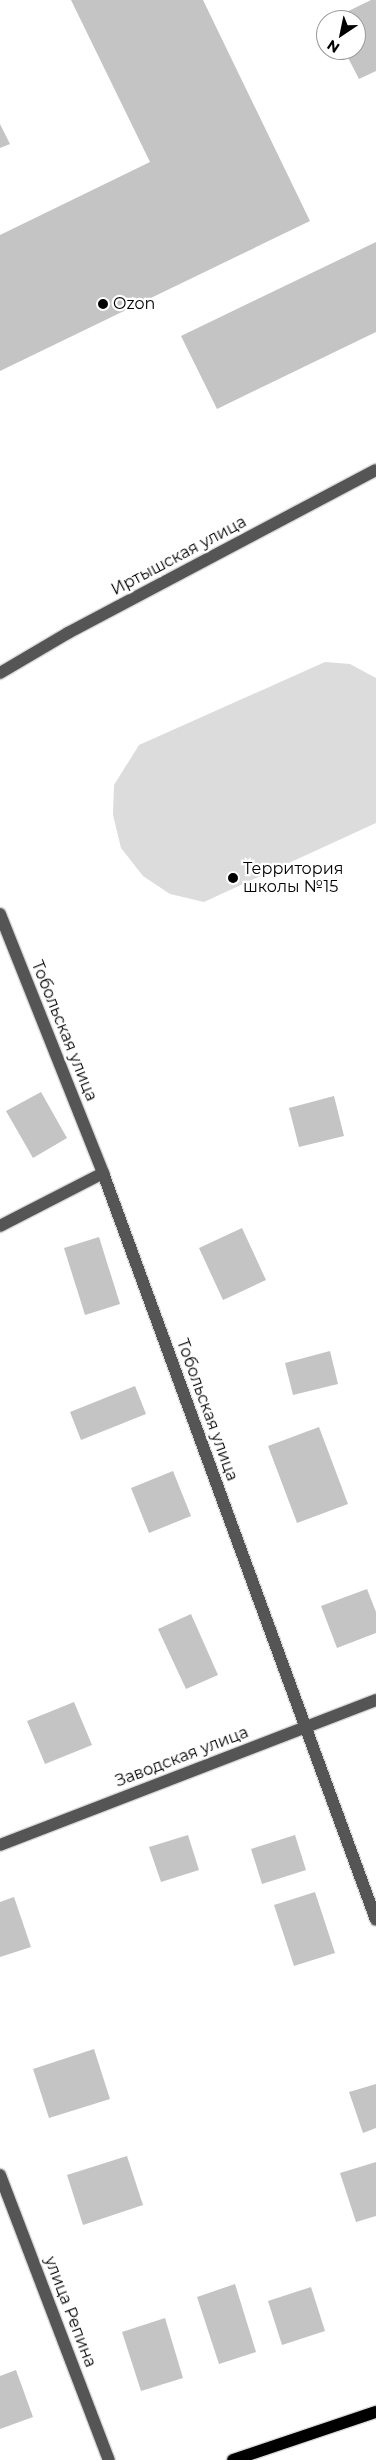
<!DOCTYPE html>
<meta charset="utf-8">
<style>
body{margin:0}
#map{position:relative;width:376px;height:2460px;overflow:hidden;background:#fff;font-family:Montserrat,sans-serif}
div>[style]{position:absolute}
[style*='--x']{left:calc(var(--x)*1px);top:calc(var(--y)*1px);width:calc(var(--w)*1px);rotate:calc(var(--a)*1deg)}
.green>*{inset:0;background:#dcdcdc}
.building>*{inset:0;background:#c4c4c4}
.roads{filter:drop-shadow(1px 0 #dbdbdb) drop-shadow(-1px 0 #dbdbdb) drop-shadow(0 1px #dbdbdb) drop-shadow(0 -1px #dbdbdb)}
.minor>*{height:12px;margin:-6px;padding:0 6px;transform-origin:6px;border-radius:6px;background:#555}
.major>*{height:12px;margin:-6px;padding:0 6px;transform-origin:6px;border-radius:6px;background:#000}
.dots>*{width:14px;height:14px;translate:-50% -50%;box-sizing:border-box;border:2px solid #fff;border-radius:50%}
span{translate:-50% -50%;white-space:nowrap;text-align:center;line-height:1.15;-webkit-text-stroke:4.5px #fff;paint-order:stroke}
.poi-label{font-size:16px;color:#000}
.left{translate:0 -50%;text-align:left}
.street-label{font-size:16px;color:#000}
.north{position:absolute;left:316px;top:10px;width:50px;height:50px;box-sizing:border-box;background:#fff;border:1px solid #999;border-radius:50%;rotate:214deg;font-size:14px;font-weight:700;line-height:20px;text-align:center;color:#000}
.north::after{content:'';display:block;margin:auto;width:18px;height:22px;background:#000;clip-path:polygon(50% 0,100% 100%,50% 72%,0 100%)}
</style>
<div id="map">
<div class="green">
<i style="clip-path:polygon(325px 662px,350px 664px,376px 678px,376px 823px,204px 902px,170px 894px,143px 876px,121px 848px,113px 815px,114px 785px,139px 745px)"></i>
</div>
<div class="building">
<i style="clip-path:polygon(71px 0,203px 0,310px 221px,0 371px,0 235px,150px 162px)"></i>
<i style="clip-path:polygon(371px 0,376px 0,376px 71px,359px 79px,344px 50px,356px 50px,356px 20px,330px 20px)"></i>
<i style="clip-path:polygon(0 124px,10px 144px,0 148px)"></i>
<i style="clip-path:polygon(376px 242px,376px 332px,217px 409px,181px 336px)"></i>
<i style="clip-path:polygon(41px 1092px,67px 1138px,33px 1158px,6px 1111px)"></i>
<i style="clip-path:polygon(334px 1096px,344px 1136px,299px 1147px,289px 1108px)"></i>
<i style="clip-path:polygon(242px 1228px,266px 1280px,223px 1300px,199px 1248px)"></i>
<i style="clip-path:polygon(99px 1237px,120px 1304px,85px 1315px,64px 1248px)"></i>
<i style="clip-path:polygon(330px 1351px,338px 1384px,293px 1395px,285px 1363px)"></i>
<i style="clip-path:polygon(135px 1386px,146px 1414px,81px 1440px,70px 1412px)"></i>
<i style="clip-path:polygon(319px 1427px,348px 1504px,297px 1523px,268px 1446px)"></i>
<i style="clip-path:polygon(173px 1471px,191px 1516px,149px 1533px,131px 1488px)"></i>
<i style="clip-path:polygon(367px 1589px,376px 1612px,376px 1633px,337px 1648px,321px 1606px)"></i>
<i style="clip-path:polygon(191px 1614px,218px 1675px,186px 1689px,158px 1629px)"></i>
<i style="clip-path:polygon(74px 1702px,92px 1745px,45px 1764px,27px 1721px)"></i>
<i style="clip-path:polygon(188px 1835px,199px 1870px,161px 1882px,149px 1847px)"></i>
<i style="clip-path:polygon(295px 1835px,306px 1870px,262px 1884px,251px 1849px)"></i>
<i style="clip-path:polygon(315px 1892px,335px 1953px,294px 1966px,274px 1905px)"></i>
<i style="clip-path:polygon(14px 1897px,31px 1947px,0 1957px,0 1902px)"></i>
<i style="clip-path:polygon(94px 2049px,110px 2099px,49px 2118px,33px 2069px)"></i>
<i style="clip-path:polygon(376px 2084px,376px 2128px,363px 2133px,349px 2092px)"></i>
<i style="clip-path:polygon(127px 2156px,143px 2205px,83px 2225px,67px 2175px)"></i>
<i style="clip-path:polygon(376px 2162px,376px 2216px,356px 2222px,340px 2173px)"></i>
<i style="clip-path:polygon(235px 2284px,256px 2352px,219px 2364px,197px 2297px)"></i>
<i style="clip-path:polygon(311px 2287px,325px 2331px,282px 2345px,268px 2301px)"></i>
<i style="clip-path:polygon(165px 2318px,183px 2378px,141px 2391px,122px 2332px)"></i>
<i style="clip-path:polygon(16px 2370px,33px 2417px,0 2429px,0 2376px)"></i>
</div>
<div class="roads">
<div class="minor">
<i style="--x:0;--y:673;--w:79;--a:-30.5"></i>
<i style="--x:68;--y:633;--w:348;--a:-27.9"></i>
<i style="--x:0;--y:914;--w:279;--a:68.3"></i>
<i style="--x:103;--y:1173;--w:795;--a:69.92"></i>
<i style="--x:0;--y:1226;--w:116;--a:-27.2"></i>
<i style="--x:0;--y:1845;--w:403;--a:-21.1"></i>
<i style="--x:0;--y:2175;--w:305;--a:69.1"></i>
</div>
<div class="major">
<i style="--x:233;--y:2460;--w:151;--a:-18.6"></i>
</div>
</div>
<div class="dots">
<i style="left:103px;top:304px;background:#000"></i>
<i style="left:233px;top:878px;background:#000"></i>
</div>
<div class="poi-label">
<span class="left" style="left:113px;top:304px">Ozon</span>
<span class="left" style="left:243px;top:878px">Территория<br>школы №15</span>
</div>
<div class="street-label">
<span style="left:179px;top:556px;rotate:-28deg">Иртышская улица</span>
<span style="left:64px;top:1031px;rotate:68deg">Тобольская улица</span>
<span style="left:207px;top:1410px;rotate:70deg">Тобольская улица</span>
<span style="left:182px;top:1757px;rotate:-21deg">Заводская улица</span>
<span style="left:70px;top:2312px;rotate:69deg">улица Репина</span>
</div>
<div class="north">N</div>
</div>
